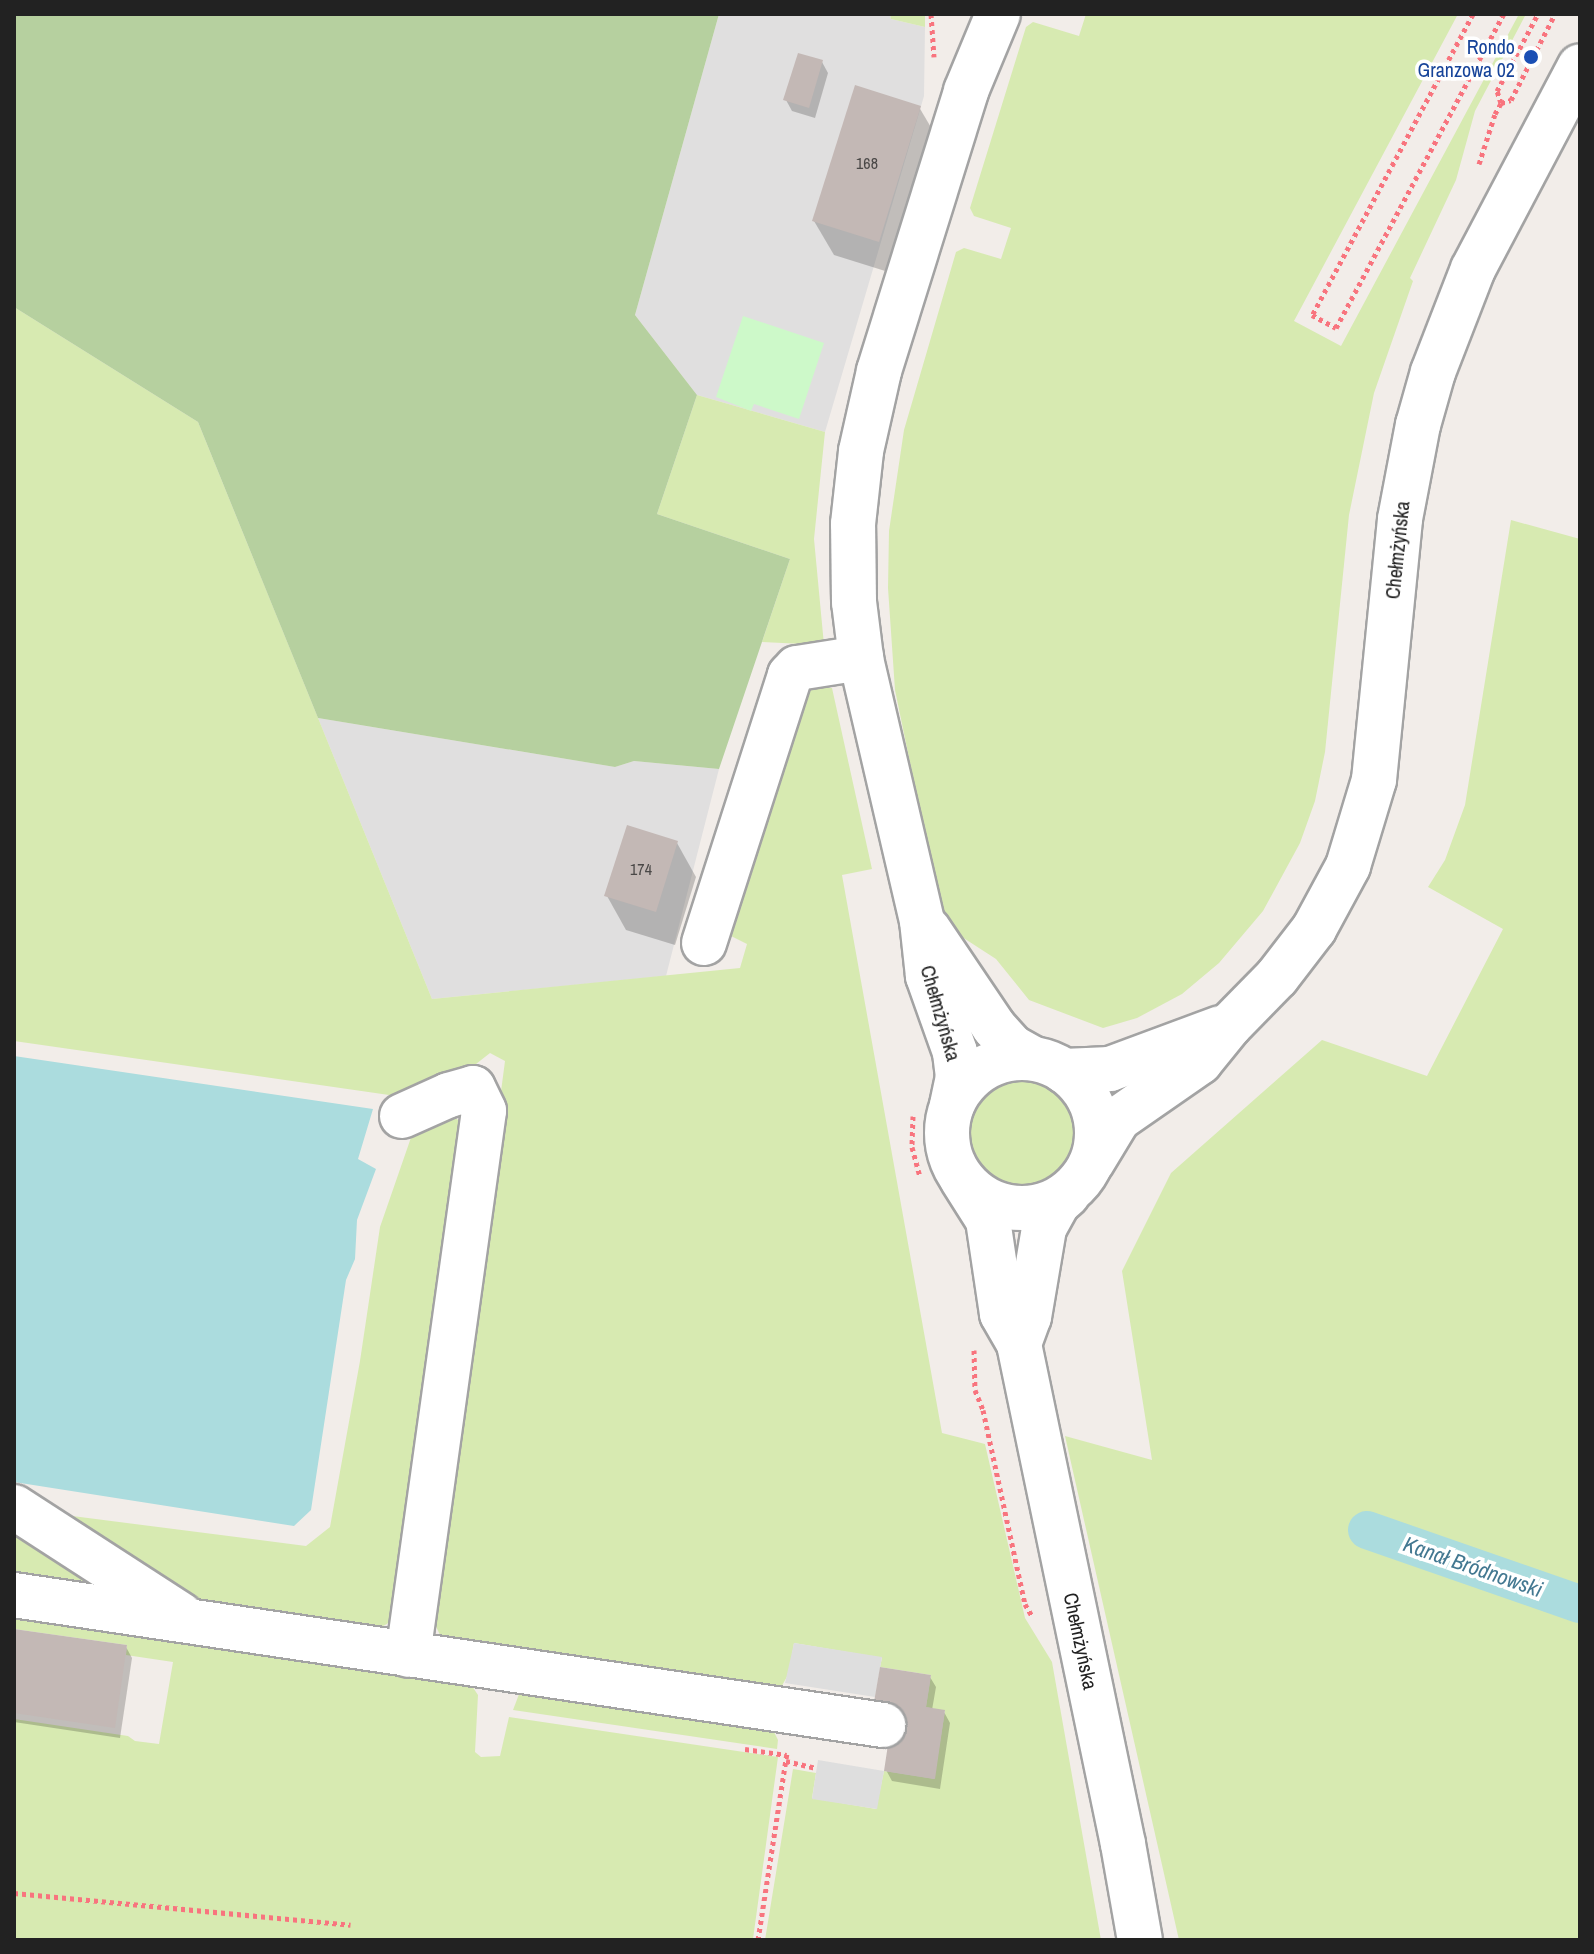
<!DOCTYPE html>
<meta charset="utf-8">
<style>
body{margin:0}
#map{position:relative;width:1594px;height:1954px;overflow:hidden;background:#f2ede9;font-family:"Archivo Narrow",sans-serif}
div>[style]{position:absolute}
[style*='--x']{left:calc(var(--x)*1px);top:calc(var(--y)*1px);width:calc(var(--w)*1px);rotate:calc(var(--a)*1deg)}
.residential>*{inset:0;background:#e0dfdf}
.grass>*{inset:0;background:#d7eab1}
.round{border-radius:50%}
.forest>*{inset:0;background:#b6d09f}
.park>*{inset:0;background:#cdf9c9}
.parking>*{inset:0;background:#dedede}
.water>*{inset:0;background:#abdcde}
.shadow>*{inset:0;background:#0003}
.canal>*{height:38px;margin:-19px;padding:0 19px;transform-origin:19px;border-radius:19px;background:#abdcde}
.building>*{inset:0;background:#c3b8b5}
.path>*{height:5px;margin-top:-2.5px;transform-origin:0;background:repeating-linear-gradient(90deg,#f8747e 0 4px,transparent 0 8px)}
.roads{filter:drop-shadow(2px 0 #a3a3a3) drop-shadow(-2px 0 #a3a3a3) drop-shadow(0 2px #a3a3a3) drop-shadow(0 -2px #a3a3a3)}
.minor>*{height:44px;margin:-22px;padding:0 22px;transform-origin:22px;border-radius:22px;background:#fff}
.minor>.ring{margin:-22px;padding:0;box-sizing:content-box;background:none;border:44px solid #fff;border-radius:50%}
.dots>*{width:22px;height:22px;translate:-50% -50%;box-sizing:border-box;border:4px solid #fff;border-radius:50%}
span{translate:-50% -50%;white-space:nowrap;text-align:center;line-height:1.15;-webkit-text-stroke:7px #fff;paint-order:stroke}
.number-label{font-size:16px;color:#4a4847}
.number-label span{-webkit-text-stroke-width:0}
.transit-label{font-size:20px;color:#164399}
.right{translate:-100% -50%;text-align:right}
.street-label{font-size:20px;color:#222}
.water-label{font-size:22px;color:#437891;font-style:italic}
.frame{position:absolute;inset:0;border:16px solid #222;pointer-events:none}
</style>
<div id="map">
<div class="residential">
<i style="clip-path:polygon(719px 14px,890px 14px,891px 19px,925px 27px,924px 96px,825px 432px,697px 395px,635px 315px)"></i>
<i style="clip-path:polygon(318px 718px,615px 767px,634px 761px,719px 769px,666px 976px,432px 999px)"></i>
</div>
<div class="grass">
<i style="clip-path:polygon(890px 14px,925px 14px,925px 27px,891px 19px)"></i>
<i style="clip-path:polygon(1086px 14px,1458px 14px,1294px 321px,1341px 346px,1519px 14px,1526px 14px,1475px 111px,1456px 180px,1410px 278px,1413px 281px,1374px 393px,1349px 515px,1325px 752px,1315px 801px,1300px 843px,1263px 911px,1219px 963px,1182px 994px,1137px 1018px,1103px 1028px,1029px 1000px,996px 959px,962px 937px,945px 917px,932px 869px,895px 690px,888px 588px,889px 531px,904px 430px,956px 252px,964px 248px,1001px 259px,1011px 228px,974px 216px,970px 208px,1026px 27px,1033px 22px,1079px 36px)"></i>
<i style="clip-path:polygon(14px 307px,198px 422px,432px 999px,740px 968px,747px 944px,731px 936px,804px 695px,815px 687px,832px 688px,872px 869px,842px 875px,942px 1433px,985px 1444px,1025px 1618px,1052px 1662px,1101px 1940px,765px 1940px,793px 1769px,816px 1773px,812px 1798px,876px 1809px,884px 1771px,934px 1779px,945px 1711px,926px 1707px,931px 1675px,880px 1667px,882px 1658px,794px 1643px,789px 1673px,779px 1691px,454px 1646px,440px 1635px,432px 1618px,505px 1061px,490px 1053px,457px 1079px,396px 1096px,14px 1041px)"></i>
<i style="clip-path:polygon(697px 395px,825px 432px,814px 539px,824px 645px,762px 642px,790px 559px,657px 514px)"></i>
<i style="clip-path:polygon(1511px 520px,1580px 539px,1580px 1940px,1179px 1940px,1065px 1436px,1152px 1460px,1122px 1271px,1171px 1173px,1322px 1040px,1427px 1076px,1503px 929px,1428px 887px,1445px 860px,1465px 805px)"></i>
<i class="round" style="left:967px;top:1079px;width:110px;height:110px"></i>
<i style="clip-path:polygon(428px 1119px,457px 1119px,472px 1138px,406px 1602px,387px 1624px,358px 1638px,195px 1610px,49px 1513px,306px 1546px,330px 1527px,360px 1361px,380px 1227px,415px 1126px)"></i>
<i style="clip-path:polygon(14px 1523px,156px 1605px,14px 1586px)"></i>
<i style="clip-path:polygon(14px 1606px,464px 1674px,478px 1695px,475px 1752px,481px 1757px,500px 1756px,509px 1717px,778px 1757px,753px 1939px,760px 1940px,14px 1940px,14px 1719px,128px 1736px,135px 1741px,159px 1744px,173px 1662px,126px 1655px,127px 1645px,14px 1629px)"></i>
<i style="clip-path:polygon(521px 1689px,772px 1728px,778px 1740px,777px 1749px,513px 1710px)"></i>
</div>
<div class="forest">
<i style="clip-path:polygon(14px 14px,719px 14px,635px 315px,697px 395px,657px 514px,790px 559px,719px 769px,634px 761px,615px 767px,318px 718px,198px 422px,14px 307px)"></i>
</div>
<div class="park">
<i style="clip-path:polygon(743px 316px,824px 343px,799px 419px,754px 404px,751px 411px,716px 397px)"></i>
</div>
<div class="parking">
<i style="clip-path:polygon(794px 1643px,882px 1657px,875px 1697px,785px 1683px)"></i>
<i style="clip-path:polygon(818px 1760px,884px 1771px,877px 1809px,812px 1799px)"></i>
</div>
<div class="water">
<i style="clip-path:polygon(14px 1056px,373px 1109px,358px 1159px,376px 1169px,357px 1220px,355px 1259px,346px 1280px,311px 1510px,294px 1526px,14px 1482px)"></i>
</div>
<div class="shadow">
<i style="clip-path:polygon(822px 62px,828px 73px,815px 118px,792px 111px,786px 100px)"></i>
<i style="clip-path:polygon(919px 107px,939px 141px,898px 275px,834px 255px,814px 221px)"></i>
<i style="clip-path:polygon(677px 843px,696px 877px,675px 945px,626px 930px,607px 896px)"></i>
<i style="clip-path:polygon(14px 1631px,126px 1647px,132px 1658px,120px 1738px,14px 1722px)"></i>
<i style="clip-path:polygon(930px 1677px,936px 1687px,932px 1710px,944px 1712px,950px 1723px,940px 1789px,892px 1781px,886px 1770px,895px 1714px,876px 1702px)"></i>
</div>
<div class="canal">
<i style="--x:1367;--y:1530;--w:225;--a:19.2"></i>
</div>
<div class="building">
<i style="clip-path:polygon(798px 53px,823px 60px,809px 108px,783px 100px)"></i>
<i style="clip-path:polygon(855px 85px,921px 106px,879px 242px,812px 221px)"></i>
<i style="clip-path:polygon(627px 825px,678px 841px,656px 912px,604px 896px)"></i>
<i style="clip-path:polygon(14px 1629px,127px 1645px,115px 1728px,14px 1713px)"></i>
<i style="clip-path:polygon(880px 1667px,931px 1675px,926px 1707px,945px 1710px,935px 1779px,884px 1771px,894px 1705px,874px 1702px)"></i>
</div>
<div class="path">
<i style="--x:931;--y:14;--w:43;--a:86"></i>
<i style="--x:1473;--y:14;--w:341;--a:118.1"></i>
<i style="--x:1312;--y:315;--w:27;--a:28"></i>
<i style="--x:1336;--y:328;--w:356;--a:-61.9"></i>
<i style="--x:1501;--y:103;--w:13;--a:-108"></i>
<i style="--x:1497;--y:91;--w:87;--a:-62"></i>
<i style="--x:1479;--y:164;--w:52;--a:-72.3"></i>
<i style="--x:1495;--y:114;--w:13;--a:-61"></i>
<i style="--x:1501;--y:103;--w:10;--a:-17"></i>
<i style="--x:1511;--y:100;--w:97;--a:-62.9"></i>
<i style="--x:913;--y:1116;--w:31;--a:92"></i>
<i style="--x:912;--y:1147;--w:31;--a:75"></i>
<i style="--x:974;--y:1350;--w:40;--a:88.6"></i>
<i style="--x:975;--y:1390;--w:22;--a:68"></i>
<i style="--x:983;--y:1410;--w:198;--a:77.8"></i>
<i style="--x:1025;--y:1604;--w:14;--a:60"></i>
<i style="--x:745;--y:1749;--w:42;--a:8.1"></i>
<i style="--x:786;--y:1761;--w:31;--a:13"></i>
<i style="--x:14;--y:1893;--w:338;--a:5.4"></i>
<i style="--x:758;--y:1940;--w:189;--a:-81.2"></i>
</div>
<div class="roads">
<div class="minor">
<i style="--x:928;--y:929;--w:118;--a:56"></i>
<i style="--x:994;--y:1027;--w:27;--a:48"></i>
<i style="--x:1012;--y:1047;--w:23;--a:29"></i>
<i style="--x:704;--y:943;--w:281;--a:-72.2"></i>
<i style="--x:790;--y:675;--w:10;--a:-45"></i>
<i style="--x:797;--y:668;--w:65;--a:-8.9"></i>
<i class="ring" style="left:947px;top:1058px;width:106px;height:106px"></i>
<i style="--x:1064;--y:1071;--w:46;--a:-2.5"></i>
<i style="--x:1110;--y:1069;--w:117;--a:-20.4"></i>
<i style="--x:952;--y:1105;--w:29;--a:-78"></i>
<i style="--x:958;--y:1077;--w:25;--a:-97"></i>
<i style="--x:955;--y:1052;--w:81;--a:-109.6"></i>
<i style="--x:928;--y:976;--w:55;--a:-96.2"></i>
<i style="--x:922;--y:921;--w:270;--a:-103.1"></i>
<i style="--x:861;--y:658;--w:56;--a:-97.1"></i>
<i style="--x:854;--y:602;--w:78;--a:-90.7"></i>
<i style="--x:853;--y:524;--w:73;--a:-83.7"></i>
<i style="--x:861;--y:451;--w:82;--a:-77.3"></i>
<i style="--x:879;--y:371;--w:293;--a:-72.7"></i>
<i style="--x:966;--y:91;--w:83;--a:-67.4"></i>
<i style="--x:402;--y:1116;--w:51;--a:-24.1"></i>
<i style="--x:449;--y:1095;--w:25;--a:-16"></i>
<i style="--x:473;--y:1088;--w:25;--a:64"></i>
<i style="--x:484;--y:1111;--w:549;--a:97.95"></i>
<i style="--x:1092;--y:1162;--w:50;--a:-58.8"></i>
<i style="--x:1118;--y:1119;--w:100;--a:-34.8"></i>
<i style="--x:1200;--y:1062;--w:48;--a:-51"></i>
<i style="--x:1230;--y:1025;--w:67;--a:-45.6"></i>
<i style="--x:1277;--y:977;--w:61;--a:-52.4"></i>
<i style="--x:1314;--y:929;--w:72;--a:-61.6"></i>
<i style="--x:1348;--y:866;--w:90;--a:-73.2"></i>
<i style="--x:1374;--y:780;--w:262;--a:-84.3"></i>
<i style="--x:1400;--y:519;--w:96;--a:-79.2"></i>
<i style="--x:1418;--y:425;--w:55;--a:-74.2"></i>
<i style="--x:1433;--y:372;--w:110;--a:-68.8"></i>
<i style="--x:1473;--y:269;--w:229;--a:-62.2"></i>
<i style="--x:962;--y:1179;--w:49;--a:57.6"></i>
<i style="--x:988;--y:1220;--w:95;--a:81.5"></i>
<i style="--x:1002;--y:1314;--w:34;--a:60"></i>
<i style="--x:1019;--y:1344;--w:511;--a:78.25"></i>
<i style="--x:1123;--y:1844;--w:97;--a:80"></i>
<i style="--x:1019;--y:1344;--w:29;--a:-70"></i>
<i style="--x:1029;--y:1317;--w:90;--a:-80.4"></i>
<i style="--x:1044;--y:1228;--w:29;--a:-61"></i>
<i style="--x:1058;--y:1203;--w:13;--a:-42"></i>
<i style="--x:14;--y:1507;--w:199;--a:32.9"></i>
<i style="--x:14;--y:1595;--w:879;--a:8.51"></i>
</div>
</div>
<div class="dots">
<i style="left:1531px;top:57px;background:#1a4fb4"></i>
</div>
<div class="number-label">
<span style="left:867px;top:163px">168</span>
<span style="left:641px;top:869px">174</span>
</div>
<div class="transit-label">
<span class="right" style="left:1515px;top:58px">Rondo<br>Granzowa 02</span>
</div>
<div class="street-label">
<span style="left:1397px;top:550px;rotate:-84deg">Chełmżyńska</span>
<span style="left:941px;top:1013px;rotate:74deg">Chełmżyńska</span>
<span style="left:1081px;top:1641px;rotate:78deg">Chełmżyńska</span>
</div>
<div class="water-label">
<span style="left:1473px;top:1567px;rotate:19deg">Kanał Bródnowski</span>
</div>
<div class="frame"></div>
</div>
